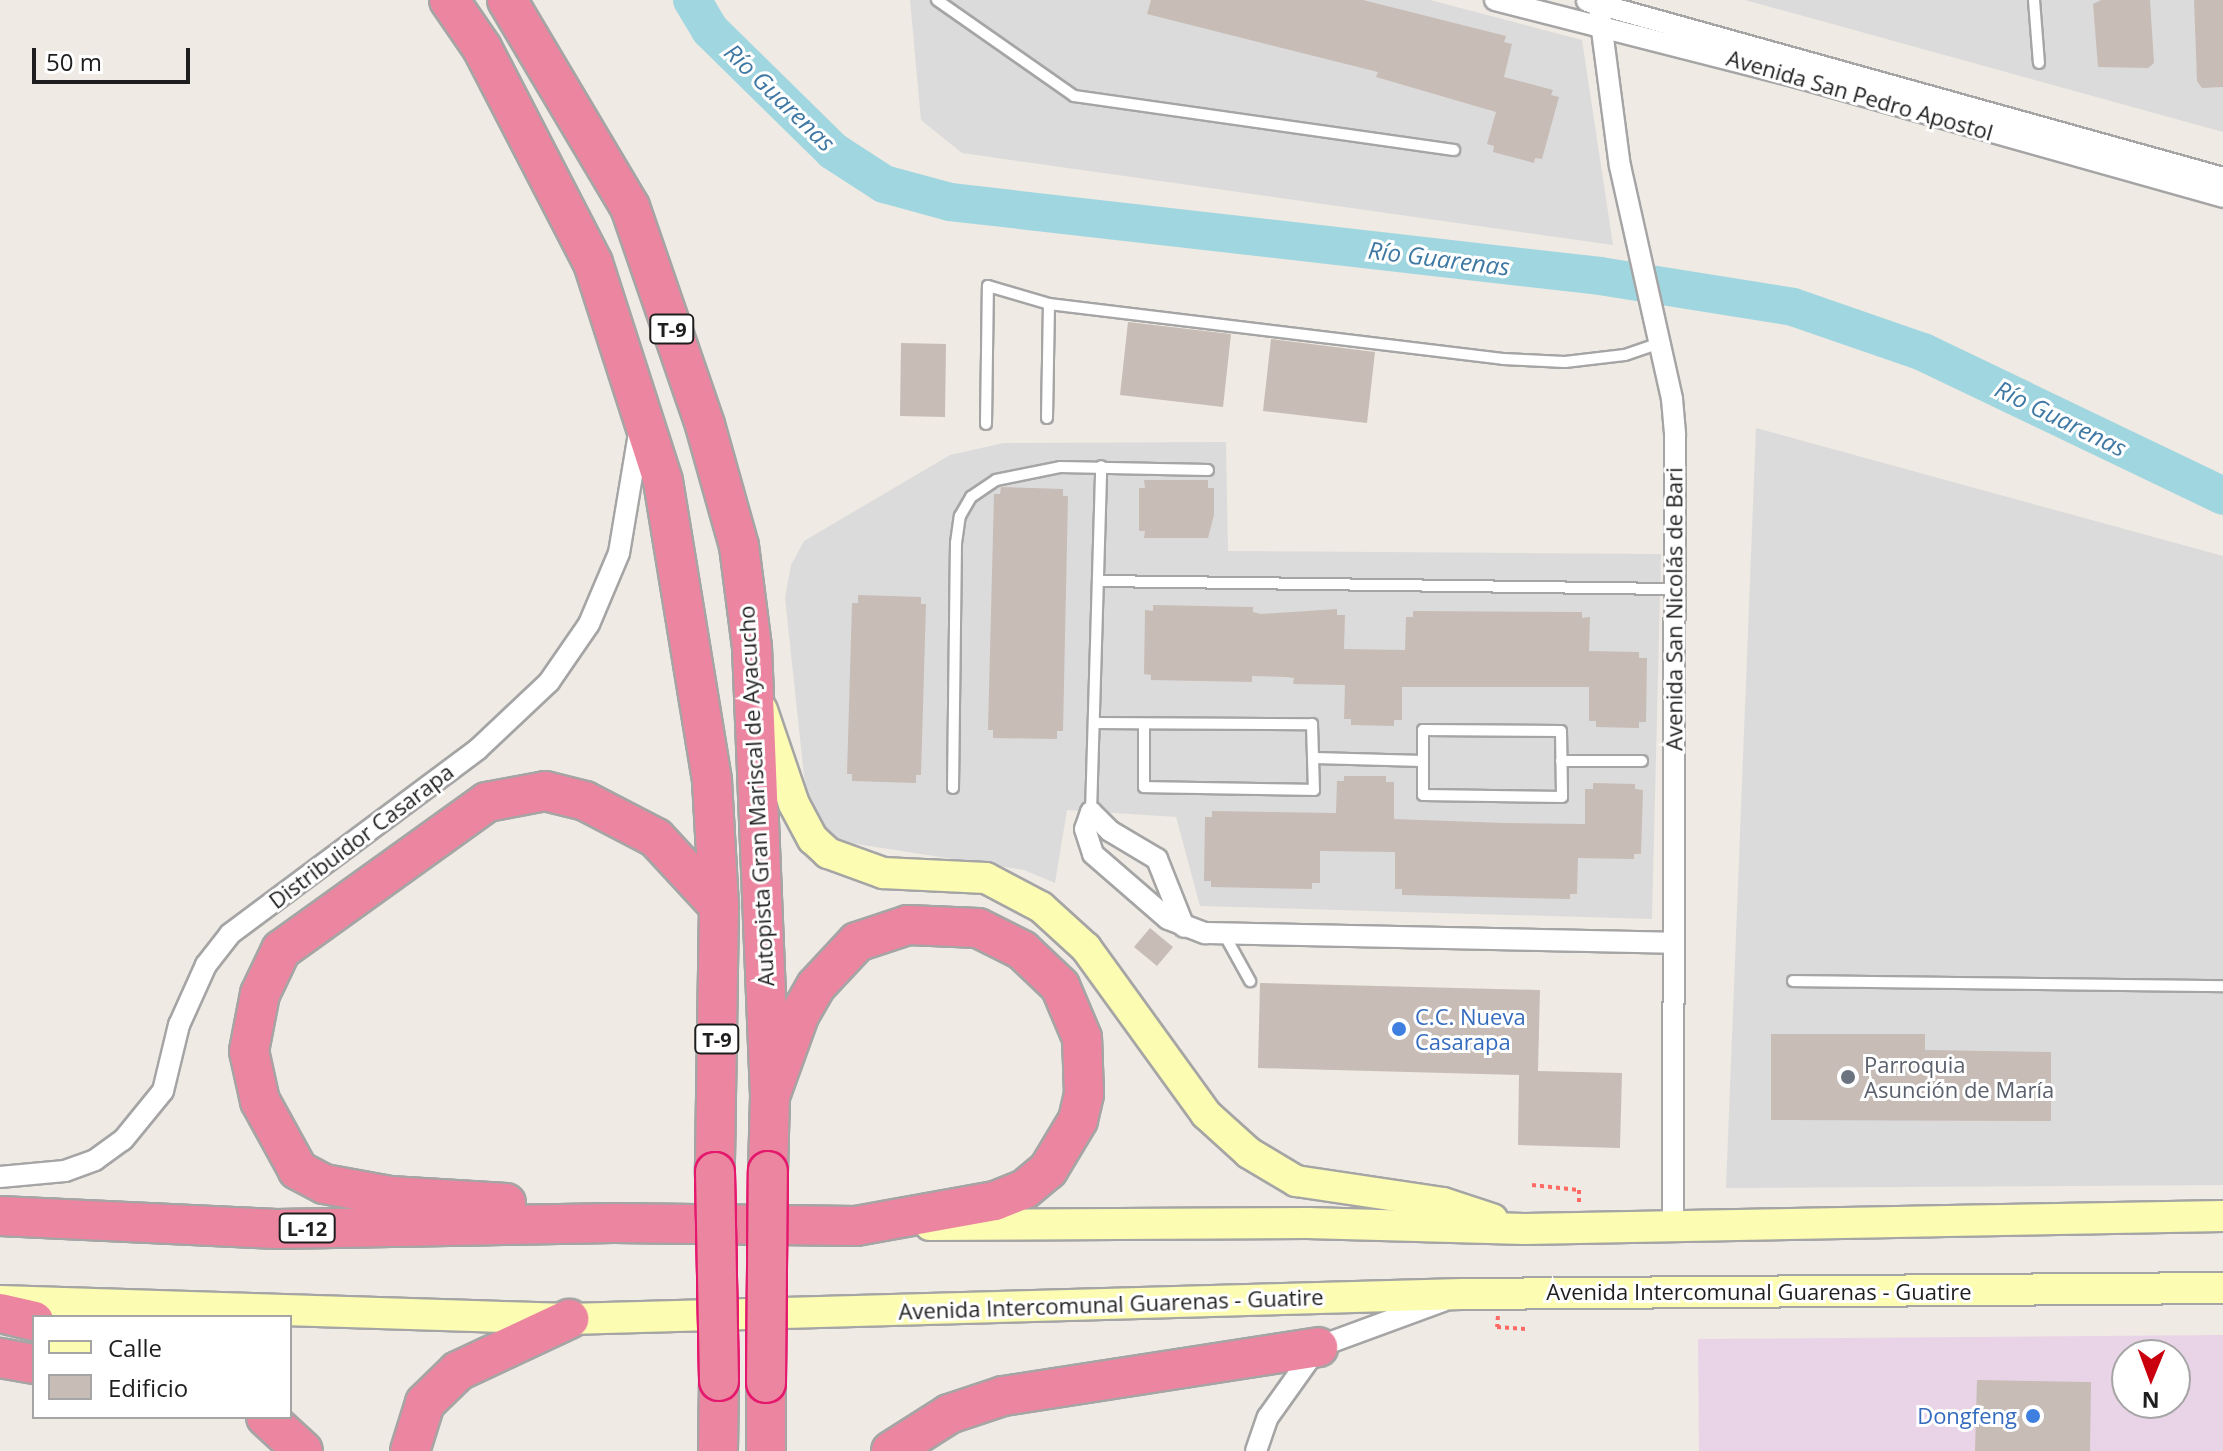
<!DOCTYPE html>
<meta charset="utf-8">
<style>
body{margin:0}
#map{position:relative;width:2223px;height:1451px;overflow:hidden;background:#efeae3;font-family:"Open Sans",sans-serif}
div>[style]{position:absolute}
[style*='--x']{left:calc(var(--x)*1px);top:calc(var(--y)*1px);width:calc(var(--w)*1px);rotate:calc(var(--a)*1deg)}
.residential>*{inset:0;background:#dcdbdb}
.industrial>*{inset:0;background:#e9d4e7}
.river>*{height:38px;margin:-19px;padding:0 19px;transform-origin:19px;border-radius:19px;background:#a0d6e0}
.building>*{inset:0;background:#c7bcb6}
.path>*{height:4px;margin-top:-2px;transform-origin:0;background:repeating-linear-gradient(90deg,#ff6a64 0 4px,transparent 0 8px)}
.roads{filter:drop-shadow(2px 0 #a5a5a5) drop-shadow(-2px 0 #a5a5a5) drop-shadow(0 2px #a5a5a5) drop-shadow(0 -2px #a5a5a5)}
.lane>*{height:10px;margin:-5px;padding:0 5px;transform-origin:5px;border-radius:5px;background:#fff}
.street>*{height:20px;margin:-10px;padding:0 10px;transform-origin:10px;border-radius:10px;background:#fff}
.secondary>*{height:30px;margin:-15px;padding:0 15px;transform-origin:15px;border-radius:15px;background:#fdfcb3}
.highway>*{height:38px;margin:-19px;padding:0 19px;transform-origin:19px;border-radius:19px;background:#ec859f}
.bridges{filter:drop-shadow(2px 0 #e4196d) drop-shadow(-2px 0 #e4196d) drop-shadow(0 2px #e4196d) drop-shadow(0 -2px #e4196d)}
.highway-bridge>*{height:38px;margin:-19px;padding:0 19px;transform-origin:19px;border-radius:19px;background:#ec859f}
.dots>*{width:22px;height:22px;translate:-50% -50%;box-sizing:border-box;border:4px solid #fff;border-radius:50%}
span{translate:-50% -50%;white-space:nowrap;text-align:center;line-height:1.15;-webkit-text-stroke:6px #fff;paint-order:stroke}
.shield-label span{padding:2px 6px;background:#fff;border:2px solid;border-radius:6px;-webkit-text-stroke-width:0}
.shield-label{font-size:20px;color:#1e1e1e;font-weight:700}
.street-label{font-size:22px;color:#1e1e1e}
.shop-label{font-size:22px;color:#366cbe}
.left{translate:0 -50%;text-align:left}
.right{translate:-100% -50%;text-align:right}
.worship-label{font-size:22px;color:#5b616d}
.water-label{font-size:24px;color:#3f78a3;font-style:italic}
.legend{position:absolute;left:32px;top:1315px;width:260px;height:104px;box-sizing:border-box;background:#fff;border:2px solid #a5a5a5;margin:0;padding:10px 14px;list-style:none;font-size:24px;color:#1e1e1e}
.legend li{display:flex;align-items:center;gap:16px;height:40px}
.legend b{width:40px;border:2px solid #a5a5a5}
.north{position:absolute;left:2111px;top:1339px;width:80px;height:80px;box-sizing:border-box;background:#fff;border:2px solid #a5a5a5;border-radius:50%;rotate:181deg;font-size:22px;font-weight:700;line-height:32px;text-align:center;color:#1e1e1e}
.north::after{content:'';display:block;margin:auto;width:28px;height:36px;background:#cb000e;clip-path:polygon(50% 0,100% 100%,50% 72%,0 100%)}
.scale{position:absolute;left:32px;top:48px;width:158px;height:36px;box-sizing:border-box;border:4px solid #1e1e1e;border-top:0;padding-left:10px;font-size:24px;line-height:28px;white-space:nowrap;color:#1e1e1e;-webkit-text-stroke:6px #fff;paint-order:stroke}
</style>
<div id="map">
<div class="residential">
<i style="clip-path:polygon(910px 0,1430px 0,1582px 40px,1613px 245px,962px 153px,921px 120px)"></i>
<i style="clip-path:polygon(1745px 0,2223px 0,2223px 132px)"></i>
<i style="clip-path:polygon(1756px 428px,2223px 556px,2223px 1185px,1726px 1188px)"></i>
<i style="clip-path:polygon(1226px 442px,1228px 551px,1661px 554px,1652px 919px,1200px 906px,1176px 817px,1067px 810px,1055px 883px,1024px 870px,824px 839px,808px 813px,785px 598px,791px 565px,804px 541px,950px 455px,1004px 443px)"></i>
</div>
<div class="industrial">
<i style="clip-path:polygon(evenodd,2223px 1335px,2223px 1451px,1699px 1451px,1698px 1339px,2223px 1335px,2127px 1355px,2175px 1355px,2175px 1403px,2127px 1403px,2127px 1355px)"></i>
</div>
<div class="river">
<i style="--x:692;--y:0;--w:35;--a:59"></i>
<i style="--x:710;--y:30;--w:173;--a:44.5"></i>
<i style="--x:833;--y:151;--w:61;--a:32.9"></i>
<i style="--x:884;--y:184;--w:68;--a:15.3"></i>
<i style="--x:950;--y:202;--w:654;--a:6.49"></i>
<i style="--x:1600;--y:276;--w:195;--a:9.1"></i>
<i style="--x:1793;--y:307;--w:138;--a:19.1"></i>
<i style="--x:1923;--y:352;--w:333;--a:25.6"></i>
</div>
<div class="building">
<i style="clip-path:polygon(1151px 0,1363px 0,1506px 36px,1504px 42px,1512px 44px,1504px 77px,1553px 90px,1551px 95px,1559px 97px,1542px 159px,1535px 158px,1534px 163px,1493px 152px,1494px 146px,1487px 144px,1496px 112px,1376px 77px,1378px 72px,1147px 14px)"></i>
<i style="clip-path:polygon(2101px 0,2150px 0,2154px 63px,2148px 68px,2098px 67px,2093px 4px)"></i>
<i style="clip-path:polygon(2194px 0,2223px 0,2223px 87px,2202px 88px,2197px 81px)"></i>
<i style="clip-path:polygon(1128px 322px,1231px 334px,1223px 407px,1120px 395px)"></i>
<i style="clip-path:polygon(1271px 339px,1375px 352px,1367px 423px,1263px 411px)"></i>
<i style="clip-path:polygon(901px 343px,946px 344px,945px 417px,900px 416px)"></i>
<i style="clip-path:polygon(1144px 480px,1208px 480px,1208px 488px,1214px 488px,1214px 515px,1208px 538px,1144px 538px,1145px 531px,1139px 531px,1139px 488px,1145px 488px)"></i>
<i style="clip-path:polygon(1001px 487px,1063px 489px,1063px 496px,1068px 496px,1063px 731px,1057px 731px,1057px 739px,993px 738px,993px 730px,988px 730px,994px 494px,1000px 494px)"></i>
<i style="clip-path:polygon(858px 595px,921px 597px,921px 604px,926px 604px,921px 775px,916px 775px,916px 783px,852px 781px,852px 774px,847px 774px,852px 603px,858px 603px)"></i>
<i style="clip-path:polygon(1153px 605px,1253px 607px,1253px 612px,1261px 614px,1337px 609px,1337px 615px,1345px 615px,1344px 649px,1405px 650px,1406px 617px,1413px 617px,1413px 611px,1582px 612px,1582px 618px,1590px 617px,1589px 651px,1639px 652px,1639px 658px,1647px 658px,1646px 722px,1639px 722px,1639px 728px,1596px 727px,1596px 721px,1589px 721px,1589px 687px,1402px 687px,1402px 720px,1394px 720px,1394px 726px,1351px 725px,1351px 719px,1344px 719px,1345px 685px,1293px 684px,1294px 678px,1286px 677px,1252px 676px,1252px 682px,1151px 680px,1151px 675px,1144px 674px,1145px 610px,1153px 611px)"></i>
<i style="clip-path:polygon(1344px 776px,1386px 776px,1386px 782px,1394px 782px,1394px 819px,1504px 823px,1585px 824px,1585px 789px,1593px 789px,1593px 783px,1635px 784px,1635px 789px,1643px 790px,1641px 854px,1634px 854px,1634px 859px,1578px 858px,1577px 894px,1570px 894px,1570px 899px,1402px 895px,1402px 889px,1395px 889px,1395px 852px,1320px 851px,1320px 883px,1312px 883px,1312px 889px,1211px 887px,1211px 881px,1204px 881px,1205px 817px,1212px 817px,1212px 811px,1336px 813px,1337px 781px,1344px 781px)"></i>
<i style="clip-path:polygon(1150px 928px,1173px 947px,1157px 966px,1134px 947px)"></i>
<i style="clip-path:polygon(1260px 983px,1540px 990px,1538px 1071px,1622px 1073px,1620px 1148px,1518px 1145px,1519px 1075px,1258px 1068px)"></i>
<i style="clip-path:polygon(1771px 1034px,1925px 1034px,1925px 1050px,2051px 1052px,2051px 1121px,1771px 1120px)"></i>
<i style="clip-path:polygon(1977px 1380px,2091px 1382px,2090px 1451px,1975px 1451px)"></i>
</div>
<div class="path">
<i style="--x:1532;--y:1185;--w:47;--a:6.1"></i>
<i style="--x:1579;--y:1190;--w:15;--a:90"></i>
<i style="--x:1498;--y:1316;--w:11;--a:95"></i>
<i style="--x:1497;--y:1327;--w:29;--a:4"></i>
</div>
<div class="roads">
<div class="lane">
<i style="--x:937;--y:0;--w:167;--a:35"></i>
<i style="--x:1074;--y:96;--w:384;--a:8.1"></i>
<i style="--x:2034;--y:0;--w:63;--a:85.5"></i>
<i style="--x:1047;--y:418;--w:114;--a:-89"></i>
<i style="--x:986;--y:424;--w:138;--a:-89.2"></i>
<i style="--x:988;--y:286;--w:64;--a:16.4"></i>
<i style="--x:1049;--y:304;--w:457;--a:6.9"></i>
<i style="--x:1503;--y:359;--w:62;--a:2.8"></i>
<i style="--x:1565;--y:362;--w:60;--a:-6.7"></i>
<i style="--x:1625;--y:355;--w:37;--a:-19"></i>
<i style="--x:1099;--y:581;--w:575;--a:0.8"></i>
<i style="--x:1094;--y:723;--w:218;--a:0.3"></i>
<i style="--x:1312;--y:724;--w:66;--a:88.3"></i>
<i style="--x:1314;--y:790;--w:170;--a:-179"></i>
<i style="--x:1144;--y:787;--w:63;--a:-90"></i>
<i style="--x:1423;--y:730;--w:138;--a:0.4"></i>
<i style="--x:1561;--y:731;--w:66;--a:89.1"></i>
<i style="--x:1562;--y:797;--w:139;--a:-179.2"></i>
<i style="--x:1423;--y:795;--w:65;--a:-90"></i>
<i style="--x:1315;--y:758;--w:108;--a:1.6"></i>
<i style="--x:1561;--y:761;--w:81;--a:0"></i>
<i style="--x:953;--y:788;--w:245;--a:-89.3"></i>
<i style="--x:956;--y:543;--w:27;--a:-82"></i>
<i style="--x:960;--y:516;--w:22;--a:-60"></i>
<i style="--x:971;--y:497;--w:30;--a:-34"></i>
<i style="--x:996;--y:480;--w:65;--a:-11.5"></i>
<i style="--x:1060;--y:467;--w:148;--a:1.2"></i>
<i style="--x:1091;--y:812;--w:346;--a:-88.3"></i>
<i style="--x:1224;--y:934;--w:54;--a:61"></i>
<i style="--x:1793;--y:981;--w:430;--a:0.7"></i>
</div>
<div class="street">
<i style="--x:1495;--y:0;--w:312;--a:14.3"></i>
<i style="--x:1797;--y:77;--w:443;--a:15.7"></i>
<i style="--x:1598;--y:0;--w:167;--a:82.5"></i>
<i style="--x:1620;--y:166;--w:239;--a:77.4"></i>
<i style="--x:1672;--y:399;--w:37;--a:85"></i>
<i style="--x:1675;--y:436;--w:789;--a:90.15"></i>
<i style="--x:1587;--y:1;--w:660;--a:15.55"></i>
<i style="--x:1091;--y:812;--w:18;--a:109"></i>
<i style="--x:1085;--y:829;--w:26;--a:72"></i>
<i style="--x:1093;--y:854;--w:99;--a:40.9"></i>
<i style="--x:1168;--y:919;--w:40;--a:21"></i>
<i style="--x:1205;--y:933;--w:469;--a:1.2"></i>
<i style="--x:1091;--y:812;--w:27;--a:45"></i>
<i style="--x:1110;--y:831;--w:55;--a:30.8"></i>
<i style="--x:1157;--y:859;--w:73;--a:68.3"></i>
<i style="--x:0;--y:1177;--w:65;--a:-5.3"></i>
<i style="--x:65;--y:1171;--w:32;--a:-20"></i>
<i style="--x:95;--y:1160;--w:34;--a:-36"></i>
<i style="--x:123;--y:1140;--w:63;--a:-50.8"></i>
<i style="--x:163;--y:1091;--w:68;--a:-76.4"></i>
<i style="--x:179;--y:1025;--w:66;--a:-65.8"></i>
<i style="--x:206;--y:965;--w:39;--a:-52"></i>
<i style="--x:230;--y:934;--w:309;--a:-36.7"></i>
<i style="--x:478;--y:749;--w:98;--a:-43.3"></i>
<i style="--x:549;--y:682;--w:70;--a:-55.4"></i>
<i style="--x:589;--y:624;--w:77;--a:-67.1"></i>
<i style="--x:619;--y:553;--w:122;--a:-80.5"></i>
<i style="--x:1256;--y:1451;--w:36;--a:-71"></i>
<i style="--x:1268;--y:1417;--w:86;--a:-54.5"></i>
<i style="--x:1318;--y:1347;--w:133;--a:-20.2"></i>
</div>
<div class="secondary">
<i style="--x:762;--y:710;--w:99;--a:71.2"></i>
<i style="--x:794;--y:804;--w:40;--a:62"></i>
<i style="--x:813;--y:839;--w:21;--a:43"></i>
<i style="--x:828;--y:853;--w:59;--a:20"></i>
<i style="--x:883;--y:873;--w:103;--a:2.8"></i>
<i style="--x:986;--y:878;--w:62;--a:27.8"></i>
<i style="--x:1041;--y:907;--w:61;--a:42.3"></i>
<i style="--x:1086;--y:948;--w:205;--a:54.1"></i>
<i style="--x:1206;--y:1114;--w:58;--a:42.2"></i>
<i style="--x:1249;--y:1153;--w:55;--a:30.8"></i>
<i style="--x:1296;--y:1181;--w:149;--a:8.5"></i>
<i style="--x:1443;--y:1203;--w:52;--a:18.1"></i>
<i style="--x:930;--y:1225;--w:377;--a:-0.3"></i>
<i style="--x:1307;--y:1223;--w:218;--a:1.6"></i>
<i style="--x:1525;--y:1229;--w:698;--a:-1.07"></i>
<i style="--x:0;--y:1301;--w:569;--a:1.81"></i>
<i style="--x:569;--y:1319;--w:893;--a:-1.6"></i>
<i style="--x:1462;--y:1294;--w:761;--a:-0.45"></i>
</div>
<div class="highway">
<i style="--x:449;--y:0;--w:58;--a:55.5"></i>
<i style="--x:482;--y:48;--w:242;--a:62.7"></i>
<i style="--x:593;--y:263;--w:229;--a:72.2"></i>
<i style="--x:663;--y:481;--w:304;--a:80.7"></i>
<i style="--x:712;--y:781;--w:125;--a:86.8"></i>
<i style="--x:719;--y:906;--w:266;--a:90.9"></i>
<i style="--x:507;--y:0;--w:241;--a:59.3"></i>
<i style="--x:630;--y:207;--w:231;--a:71"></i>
<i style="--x:705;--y:425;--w:126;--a:74.3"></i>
<i style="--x:739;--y:546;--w:102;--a:82.7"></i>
<i style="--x:752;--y:647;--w:449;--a:87.7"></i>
<i style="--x:770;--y:1096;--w:75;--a:91.5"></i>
<i style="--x:506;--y:1203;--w:116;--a:-176.5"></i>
<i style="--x:390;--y:1196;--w:67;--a:-169.7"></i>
<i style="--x:324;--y:1184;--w:30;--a:-152"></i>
<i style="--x:298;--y:1170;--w:79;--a:-118.8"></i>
<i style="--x:260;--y:1101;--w:51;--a:-102.4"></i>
<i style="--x:249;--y:1051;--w:58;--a:-79.1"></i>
<i style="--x:260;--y:994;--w:49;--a:-64.5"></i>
<i style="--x:281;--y:950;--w:254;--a:-35.7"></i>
<i style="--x:487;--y:802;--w:59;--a:-10.7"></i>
<i style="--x:545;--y:791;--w:41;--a:14"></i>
<i style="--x:585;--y:801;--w:80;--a:27.5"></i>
<i style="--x:656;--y:838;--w:93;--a:47.2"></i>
<i style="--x:0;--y:1216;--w:277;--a:2.7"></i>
<i style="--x:277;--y:1229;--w:337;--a:-1"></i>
<i style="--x:614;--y:1223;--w:242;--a:0.7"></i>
<i style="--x:856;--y:1226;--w:141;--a:-10.2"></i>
<i style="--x:995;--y:1201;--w:32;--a:-22"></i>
<i style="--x:1025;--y:1189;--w:30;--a:-40"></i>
<i style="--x:1048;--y:1170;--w:58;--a:-59"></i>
<i style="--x:1078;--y:1120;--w:27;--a:-77"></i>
<i style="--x:1084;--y:1094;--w:56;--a:-92"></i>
<i style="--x:1082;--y:1038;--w:56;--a:-112.9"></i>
<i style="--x:1060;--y:986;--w:52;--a:-136.5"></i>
<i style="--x:1022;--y:950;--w:49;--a:-153.4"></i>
<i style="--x:978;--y:928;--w:70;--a:-177.5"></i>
<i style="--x:908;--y:925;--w:54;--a:161.6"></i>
<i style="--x:857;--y:942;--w:60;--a:133"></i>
<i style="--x:816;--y:986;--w:34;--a:120"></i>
<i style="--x:799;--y:1016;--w:85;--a:109.9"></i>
<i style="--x:0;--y:1313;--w:35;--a:13"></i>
<i style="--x:0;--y:1358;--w:35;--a:10"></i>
<i style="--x:766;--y:1383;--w:68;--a:90"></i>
<i style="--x:266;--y:1417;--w:50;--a:42.6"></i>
<i style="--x:410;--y:1451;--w:50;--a:-72.6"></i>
<i style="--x:425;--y:1403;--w:46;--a:-44.1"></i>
<i style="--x:458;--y:1371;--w:123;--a:-25.1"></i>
<i style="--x:718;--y:1451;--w:70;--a:-89.2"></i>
<i style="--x:891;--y:1451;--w:69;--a:-32.5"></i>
<i style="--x:949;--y:1414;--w:57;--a:-18.4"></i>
<i style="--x:1003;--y:1396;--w:319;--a:-8.8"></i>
</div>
</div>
<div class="bridges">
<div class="highway-bridge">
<i style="--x:715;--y:1172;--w:209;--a:88.9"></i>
<i style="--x:766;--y:1383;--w:212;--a:-89.5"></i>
</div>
</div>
<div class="dots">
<i style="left:1399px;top:1029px;background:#3f7fe0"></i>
<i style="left:1848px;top:1077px;background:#6b7280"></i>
<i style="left:2033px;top:1416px;background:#3f7fe0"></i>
</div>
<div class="shield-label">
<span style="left:672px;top:329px">T-9</span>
<span style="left:717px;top:1039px">T-9</span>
<span style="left:307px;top:1228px">L-12</span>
</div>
<div class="street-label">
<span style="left:1860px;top:95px;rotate:16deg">Avenida San Pedro Apostol</span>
<span style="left:1674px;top:609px;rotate:-90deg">Avenida San Nicolás de Bari</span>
<span style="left:756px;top:796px;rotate:-93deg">Autopista Gran Mariscal de Ayacucho</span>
<span style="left:361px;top:836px;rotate:-37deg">Distribuidor Casarapa</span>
<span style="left:1759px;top:1292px">Avenida Intercomunal Guarenas - Guatire</span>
<span style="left:1111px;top:1304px;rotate:-2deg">Avenida Intercomunal Guarenas - Guatire</span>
</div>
<div class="shop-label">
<span class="left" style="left:1415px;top:1029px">C.C. Nueva<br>Casarapa</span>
<span class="right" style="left:2017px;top:1416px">Dongfeng</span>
</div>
<div class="worship-label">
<span class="left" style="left:1864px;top:1077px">Parroquia<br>Asunción de María</span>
</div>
<div class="water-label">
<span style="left:780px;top:97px;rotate:44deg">Río Guarenas</span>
<span style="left:1439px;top:258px;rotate:7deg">Río Guarenas</span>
<span style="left:2061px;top:418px;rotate:26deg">Río Guarenas</span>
</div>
<ul class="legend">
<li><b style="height:10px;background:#fdfcb3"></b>Calle</li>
<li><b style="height:22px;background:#c7bcb6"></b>Edificio</li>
</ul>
<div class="north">N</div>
<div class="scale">50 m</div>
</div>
